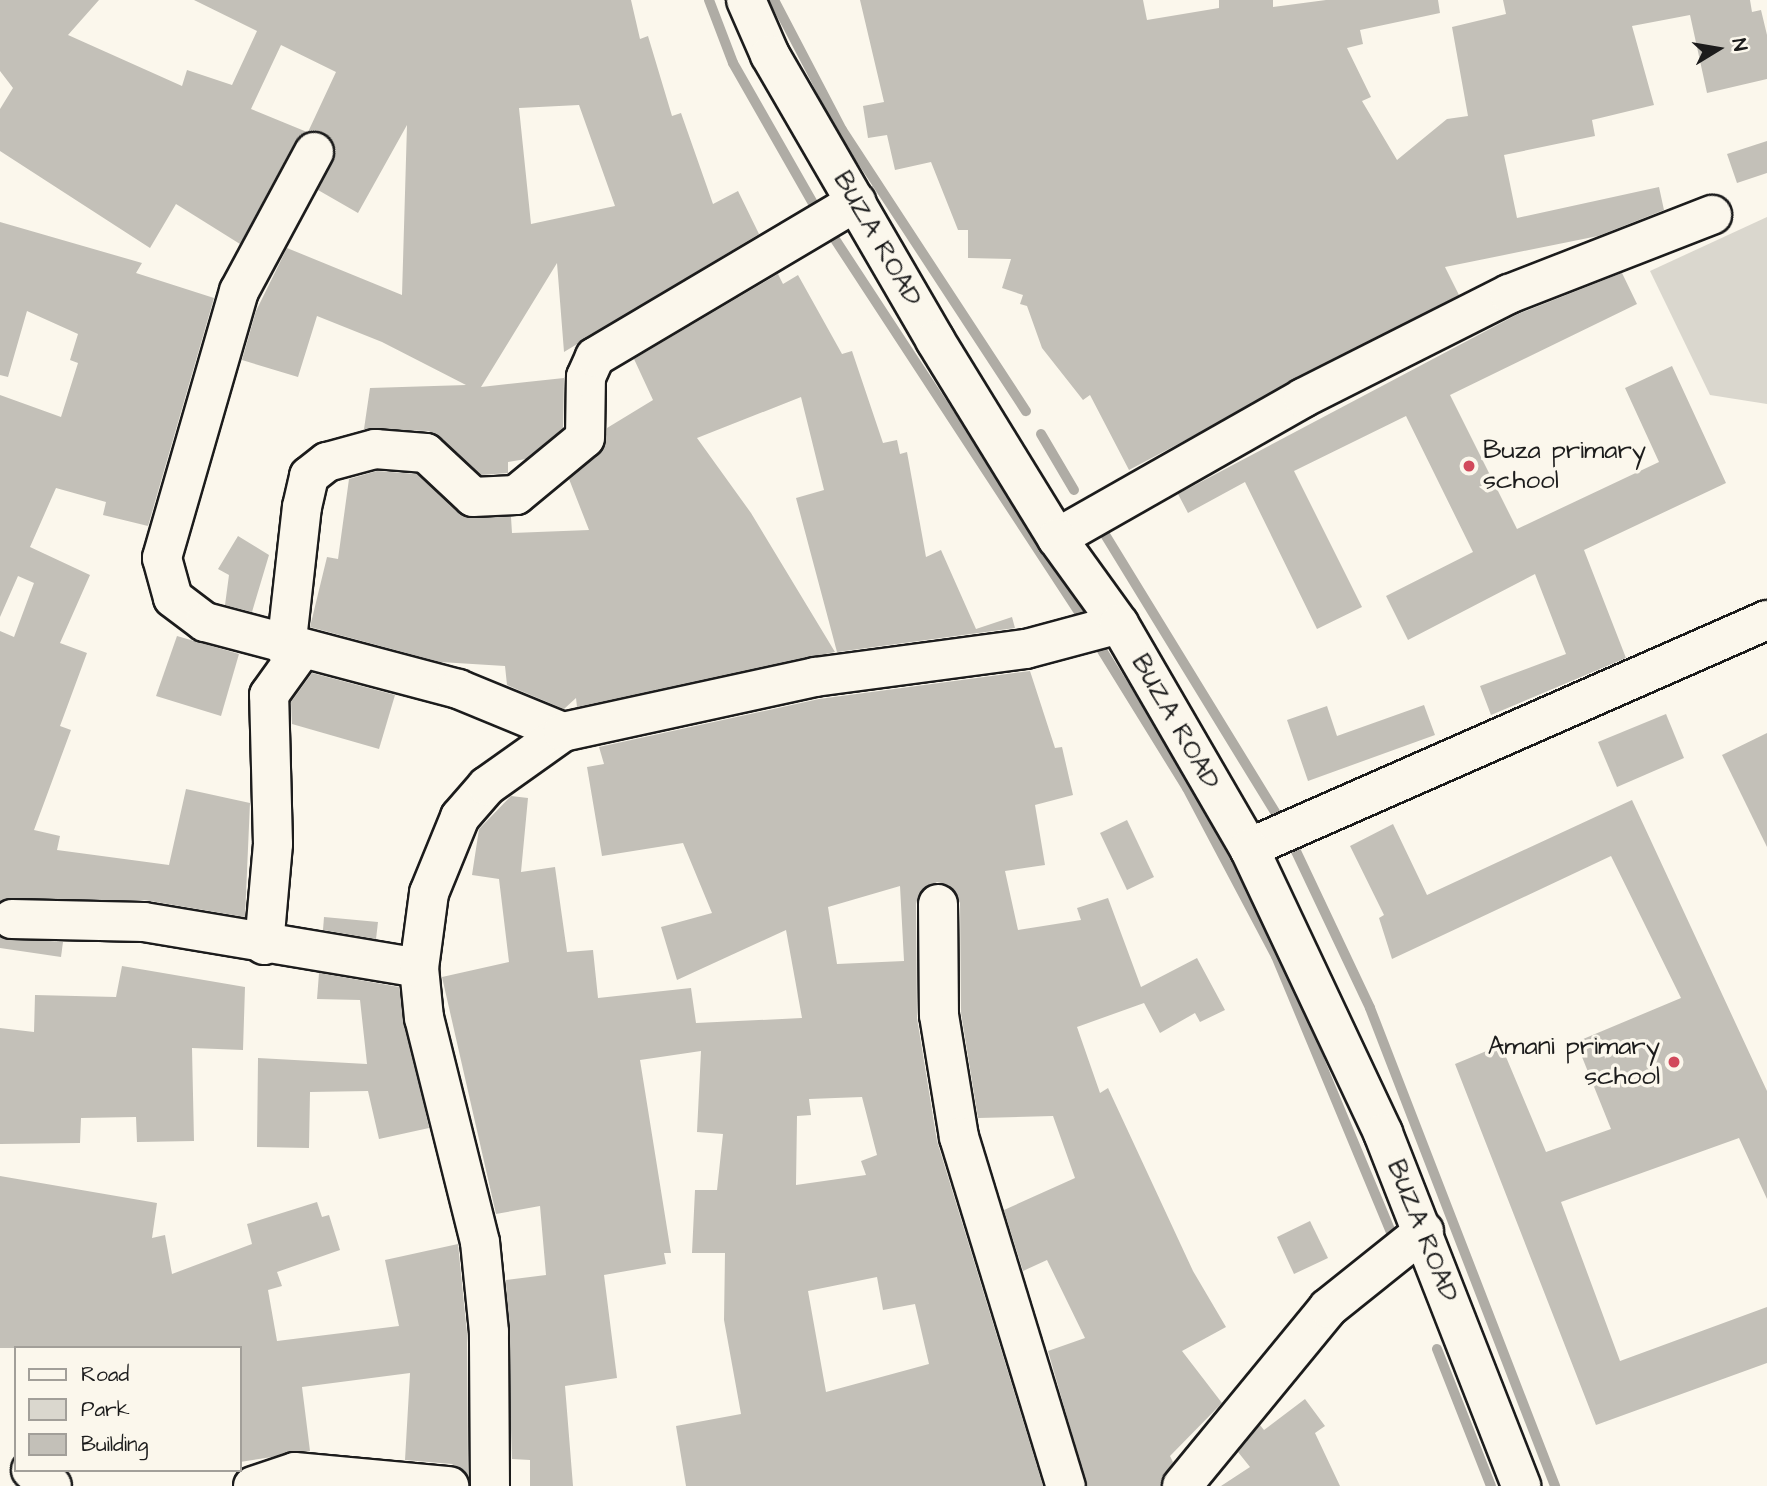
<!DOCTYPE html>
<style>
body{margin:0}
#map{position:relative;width:1767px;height:1486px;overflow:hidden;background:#fbf7ec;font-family:"Architects Daughter",sans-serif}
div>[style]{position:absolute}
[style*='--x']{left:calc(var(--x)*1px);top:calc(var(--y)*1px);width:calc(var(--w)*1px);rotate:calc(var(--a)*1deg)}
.green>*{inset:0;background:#dad7ce}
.stream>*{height:10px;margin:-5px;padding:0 5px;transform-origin:5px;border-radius:5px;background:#afaca5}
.building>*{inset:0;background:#c3c0b8}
.roads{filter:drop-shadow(2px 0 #1c1c1c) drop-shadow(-2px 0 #1c1c1c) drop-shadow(0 2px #1c1c1c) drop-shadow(0 -2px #1c1c1c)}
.minor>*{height:38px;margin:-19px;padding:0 19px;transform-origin:19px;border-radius:19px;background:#fbf7ec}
.secondary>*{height:38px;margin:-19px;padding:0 19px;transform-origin:19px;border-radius:19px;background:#fbf7ec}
.dots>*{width:19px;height:19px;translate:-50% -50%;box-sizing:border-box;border:4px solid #fbf7ec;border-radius:50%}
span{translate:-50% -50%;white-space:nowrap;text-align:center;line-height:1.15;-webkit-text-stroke:7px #fbf7ec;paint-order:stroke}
.street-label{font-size:26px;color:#1c1c1c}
.poi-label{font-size:26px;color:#1c1c1c}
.left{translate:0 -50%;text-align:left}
.right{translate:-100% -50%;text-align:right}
.legend{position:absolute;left:14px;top:1346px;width:228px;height:126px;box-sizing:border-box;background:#fbf7ec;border:2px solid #a29f99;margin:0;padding:9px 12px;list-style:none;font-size:21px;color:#1c1c1c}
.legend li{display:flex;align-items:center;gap:14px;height:35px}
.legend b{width:35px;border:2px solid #a29f99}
.north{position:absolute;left:1683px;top:14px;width:70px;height:70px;-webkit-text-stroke:5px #fbf7ec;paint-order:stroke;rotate:79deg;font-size:19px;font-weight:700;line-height:28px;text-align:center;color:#1c1c1c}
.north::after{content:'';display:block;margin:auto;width:24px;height:32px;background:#1c1c1c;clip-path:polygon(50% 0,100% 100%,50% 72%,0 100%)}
</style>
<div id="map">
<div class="green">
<i style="clip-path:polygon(1767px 217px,1767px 404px,1710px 395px,1650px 271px)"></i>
</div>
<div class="stream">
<i style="--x:709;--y:0;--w:67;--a:69.1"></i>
<i style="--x:733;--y:63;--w:185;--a:60.3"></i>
<i style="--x:825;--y:224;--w:479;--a:56.8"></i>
<i style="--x:774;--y:0;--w:147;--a:62.4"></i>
<i style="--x:842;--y:130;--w:336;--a:56.8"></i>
<i style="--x:1041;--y:434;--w:65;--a:59.5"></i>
<i style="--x:1101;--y:528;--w:352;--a:58.5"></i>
<i style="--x:1285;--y:828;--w:199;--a:64.7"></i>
<i style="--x:1370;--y:1008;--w:513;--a:68.84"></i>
<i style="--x:1095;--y:639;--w:175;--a:58.3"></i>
<i style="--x:1187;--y:788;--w:190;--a:62.1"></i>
<i style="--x:1276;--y:956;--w:312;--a:67.4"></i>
<i style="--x:1437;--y:1349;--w:147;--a:68.5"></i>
</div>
<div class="building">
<i style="clip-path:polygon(evenodd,0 0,99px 0,68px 35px,182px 86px,187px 70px,232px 85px,257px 31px,194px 0,631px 0,640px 39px,648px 36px,672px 116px,681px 113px,713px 204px,738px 191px,759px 234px,564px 352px,557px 263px,481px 387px,564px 378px,563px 428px,526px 459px,508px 462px,508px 473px,481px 475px,429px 431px,364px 429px,370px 388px,466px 385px,382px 342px,317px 316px,298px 377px,242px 360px,256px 311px,287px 248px,402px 295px,407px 125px,358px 213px,318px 190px,336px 151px,325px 133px,308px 132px,336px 72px,281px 45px,251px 109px,307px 132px,295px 142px,240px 244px,176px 204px,150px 248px,0 151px,0 109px,13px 88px,0 71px,0 0,579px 105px,615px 206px,531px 224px,519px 108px,579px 105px)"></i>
<i style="clip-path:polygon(860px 0,1143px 0,1147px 20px,1219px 8px,1219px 0,1273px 0,1273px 7px,1326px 0,1438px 0,1440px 13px,1360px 30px,1363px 44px,1347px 48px,1371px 97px,1362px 101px,1397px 160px,1447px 119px,1468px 116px,1452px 27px,1506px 14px,1503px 0,1750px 0,1752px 12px,1761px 10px,1767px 35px,1767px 79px,1707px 93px,1690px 15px,1632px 26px,1654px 105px,1592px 120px,1595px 136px,1504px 155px,1517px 218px,1659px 187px,1664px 210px,1598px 236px,1445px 267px,1459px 295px,1129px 470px,1090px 395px,1083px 400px,1042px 348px,1027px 306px,1020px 304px,1023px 295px,1002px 288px,1011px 259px,968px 258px,968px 230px,958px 230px,931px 162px,895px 170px,887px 135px,868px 138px,863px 106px,884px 102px)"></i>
<i style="clip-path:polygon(1767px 141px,1767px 173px,1737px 183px,1727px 154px)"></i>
<i style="clip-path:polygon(0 222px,142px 263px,136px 273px,214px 298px,148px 526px,103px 515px,106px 502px,56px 488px,30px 547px,90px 575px,60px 643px,87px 653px,60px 726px,71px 730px,34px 830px,60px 836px,57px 850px,169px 865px,186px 789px,250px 803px,245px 917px,144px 900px,0 901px,0 631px,14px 637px,34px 583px,18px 576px,0 617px,0 395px,61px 417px,78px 363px,70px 360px,78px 334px,27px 311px,8px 377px,0 375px)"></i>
<i style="clip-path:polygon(1622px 273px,1637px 304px,1450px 395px,1517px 529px,1659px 462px,1625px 388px,1672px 366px,1726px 483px,1584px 550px,1626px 658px,1491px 715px,1480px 686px,1566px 654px,1535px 574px,1408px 640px,1386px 596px,1473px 552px,1406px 416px,1294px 471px,1362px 607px,1317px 629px,1245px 482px,1188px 513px,1178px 494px,1518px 314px)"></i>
<i style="clip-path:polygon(778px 274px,783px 284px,798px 275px,842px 354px,852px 351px,883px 443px,897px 440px,900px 454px,907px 452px,926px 557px,941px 550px,976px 629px,1012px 617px,1015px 628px,837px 652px,796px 498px,824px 490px,801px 397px,697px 438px,751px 513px,835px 652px,577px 707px,576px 698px,564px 709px,507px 685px,505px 666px,440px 662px,310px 627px,327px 557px,338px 559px,349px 479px,377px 471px,417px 474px,465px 517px,511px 517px,512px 533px,589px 530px,569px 479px,604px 448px,607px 428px,653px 400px,634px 359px)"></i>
<i style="clip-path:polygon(238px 536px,269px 555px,252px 612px,225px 605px,229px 575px,218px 569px)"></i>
<i style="clip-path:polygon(177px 636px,239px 654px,221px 716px,156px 696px)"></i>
<i style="clip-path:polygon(evenodd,1030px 671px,1055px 748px,1062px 747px,1073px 795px,1035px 805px,1045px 865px,1005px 871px,1018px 930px,1081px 920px,1077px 908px,1108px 898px,1141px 987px,1197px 958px,1225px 1010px,1200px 1022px,1195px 1013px,1160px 1033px,1144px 1003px,1077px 1027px,1100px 1093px,1108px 1088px,1193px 1271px,1226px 1327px,1182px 1351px,1222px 1403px,1170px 1456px,1173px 1462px,1161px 1486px,1087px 1486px,1048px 1351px,1085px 1338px,1047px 1260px,1023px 1271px,1004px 1210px,1075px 1178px,1053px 1116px,978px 1118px,961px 1013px,960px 903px,949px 885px,937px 882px,919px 893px,916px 904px,917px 1018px,937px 1141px,1043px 1486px,686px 1486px,676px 1426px,741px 1414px,724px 1320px,725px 1253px,692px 1253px,695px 1190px,717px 1190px,723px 1134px,697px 1132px,701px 1051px,640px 1060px,671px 1253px,664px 1253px,666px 1264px,604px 1275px,617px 1378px,565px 1386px,573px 1486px,530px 1486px,530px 1460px,512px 1459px,506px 1280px,546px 1275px,540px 1206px,496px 1214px,442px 977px,509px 962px,499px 879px,472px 875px,479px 829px,511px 796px,528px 798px,521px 872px,555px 867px,567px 952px,593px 950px,598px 998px,691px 988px,696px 1023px,802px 1018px,786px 930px,677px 980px,661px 927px,712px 913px,683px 843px,602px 856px,587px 767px,604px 764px,599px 747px,819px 699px,1030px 671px,900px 886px,904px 961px,837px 964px,828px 907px,900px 886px,1030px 671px,862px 1097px,877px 1155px,861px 1161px,866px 1175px,796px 1185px,797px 1116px,811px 1115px,809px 1099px,862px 1097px,1030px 671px,877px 1277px,883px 1310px,915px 1304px,929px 1364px,826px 1392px,808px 1291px,877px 1277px)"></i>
<i style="clip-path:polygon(312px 673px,395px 695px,379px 749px,292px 724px,291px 702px)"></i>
<i style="clip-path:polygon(1424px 705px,1435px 735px,1308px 781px,1287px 720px,1327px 706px,1337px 736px)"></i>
<i style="clip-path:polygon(1666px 714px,1684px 758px,1617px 787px,1598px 742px)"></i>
<i style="clip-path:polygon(1767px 733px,1767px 847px,1722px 755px)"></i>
<i style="clip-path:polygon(1632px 800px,1767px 1091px,1767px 1199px,1739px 1138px,1561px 1202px,1620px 1361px,1767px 1307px,1767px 1363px,1596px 1425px,1455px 1064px,1501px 1045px,1546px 1152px,1611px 1129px,1576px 1042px,1681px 998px,1611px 856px,1392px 959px,1379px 918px,1384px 915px,1350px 846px,1393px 824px,1427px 895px)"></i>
<i style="clip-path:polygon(1127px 820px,1154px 877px,1127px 890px,1100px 833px)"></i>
<i style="clip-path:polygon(324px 917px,378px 922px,376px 939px,323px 930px)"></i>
<i style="clip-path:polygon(0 937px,63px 942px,61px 957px,0 948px)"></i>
<i style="clip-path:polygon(122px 966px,245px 987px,243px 1050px,192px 1048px,194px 1141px,137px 1142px,136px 1117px,81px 1118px,80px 1143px,0 1144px,0 1028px,34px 1032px,35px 995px,116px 997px)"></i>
<i style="clip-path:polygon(319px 973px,399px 987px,429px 1128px,379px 1139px,368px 1091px,310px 1092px,309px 1148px,257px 1147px,258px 1058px,367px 1064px,360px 1000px,317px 999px)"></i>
<i style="clip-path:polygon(0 1176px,157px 1203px,152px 1238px,165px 1235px,172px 1274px,252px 1244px,247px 1224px,317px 1202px,322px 1217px,329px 1215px,340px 1250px,277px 1272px,282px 1286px,268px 1290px,277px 1341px,399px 1326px,385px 1260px,458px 1244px,467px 1333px,468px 1476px,452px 1464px,405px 1460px,410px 1373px,302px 1387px,310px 1451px,240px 1462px,240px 1348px,0 1348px)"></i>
<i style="clip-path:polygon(1310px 1221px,1328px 1258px,1294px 1274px,1277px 1237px)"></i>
<i style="clip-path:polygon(1305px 1399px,1325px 1426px,1315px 1433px,1340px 1486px,1221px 1486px,1250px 1467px,1238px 1452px,1260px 1425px,1264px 1430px)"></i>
</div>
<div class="roads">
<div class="minor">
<i style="--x:314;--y:152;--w:158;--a:118.3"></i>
<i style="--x:239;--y:291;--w:278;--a:106.1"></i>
<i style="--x:162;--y:558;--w:41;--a:74.6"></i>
<i style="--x:173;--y:598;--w:40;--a:37"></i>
<i style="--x:205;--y:622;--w:262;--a:14.8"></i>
<i style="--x:458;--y:689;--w:113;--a:22.3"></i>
<i style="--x:1057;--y:538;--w:283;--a:-29.6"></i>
<i style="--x:1303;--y:398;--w:231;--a:-26.8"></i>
<i style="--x:1509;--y:294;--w:218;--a:-21.3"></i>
<i style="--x:286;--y:649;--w:143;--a:-83.6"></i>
<i style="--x:302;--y:507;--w:32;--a:-77"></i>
<i style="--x:309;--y:476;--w:23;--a:-38"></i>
<i style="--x:327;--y:462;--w:50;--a:-15.2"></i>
<i style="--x:375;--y:449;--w:51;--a:4.5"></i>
<i style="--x:426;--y:453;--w:64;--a:43.1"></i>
<i style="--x:473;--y:497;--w:43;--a:-2.7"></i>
<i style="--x:516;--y:495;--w:89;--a:-39.6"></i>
<i style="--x:585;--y:438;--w:61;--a:-89.1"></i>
<i style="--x:586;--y:377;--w:22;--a:-66"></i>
<i style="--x:595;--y:357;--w:304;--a:-30.7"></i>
<i style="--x:1249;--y:848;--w:566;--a:-23.76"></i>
<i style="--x:938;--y:904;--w:111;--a:89.5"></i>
<i style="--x:939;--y:1015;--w:124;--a:80.7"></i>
<i style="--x:959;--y:1137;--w:365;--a:73"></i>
<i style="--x:12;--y:919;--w:132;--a:1.3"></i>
<i style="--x:144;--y:922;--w:279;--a:9.5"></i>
<i style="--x:264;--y:945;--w:101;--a:-84.9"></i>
<i style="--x:273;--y:844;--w:149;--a:-91.5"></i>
<i style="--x:269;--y:695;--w:57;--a:-54.3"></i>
<i style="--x:31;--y:1470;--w:26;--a:37"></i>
<i style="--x:253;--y:1486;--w:44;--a:-18.4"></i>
<i style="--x:295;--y:1472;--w:155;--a:5.2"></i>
<i style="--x:490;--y:1486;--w:154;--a:-90.4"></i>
<i style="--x:489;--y:1332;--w:90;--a:-95.7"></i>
<i style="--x:480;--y:1242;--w:231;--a:-104"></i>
<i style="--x:424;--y:1018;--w:50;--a:-95.7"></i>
<i style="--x:419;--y:968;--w:76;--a:-82.4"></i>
<i style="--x:429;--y:893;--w:82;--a:-67.8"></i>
<i style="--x:460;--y:817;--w:41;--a:-48.9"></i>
<i style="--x:487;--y:786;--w:93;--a:-35.4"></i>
<i style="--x:563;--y:732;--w:258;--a:-12.3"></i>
<i style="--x:815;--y:677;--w:213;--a:-7.6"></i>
<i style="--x:1026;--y:649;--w:96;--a:-15"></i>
<i style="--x:1182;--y:1486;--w:230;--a:-50.6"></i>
<i style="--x:1328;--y:1308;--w:123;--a:-38.7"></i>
</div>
<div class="secondary">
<i style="--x:746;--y:0;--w:60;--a:66.4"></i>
<i style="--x:770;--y:55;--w:329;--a:59.9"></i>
<i style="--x:935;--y:340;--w:233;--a:58.4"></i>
<i style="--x:1057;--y:538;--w:106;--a:54.2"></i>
<i style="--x:1119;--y:624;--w:259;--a:59.9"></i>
<i style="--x:1249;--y:848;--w:315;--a:64.8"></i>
<i style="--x:1383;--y:1133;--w:379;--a:68.6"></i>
</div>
</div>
<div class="dots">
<i style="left:1469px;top:466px;background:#d1495b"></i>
<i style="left:1674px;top:1062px;background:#d1495b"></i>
</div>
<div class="street-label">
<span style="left:877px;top:239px;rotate:60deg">BUZA ROAD</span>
<span style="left:1175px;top:722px;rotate:60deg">BUZA ROAD</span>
<span style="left:1422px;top:1231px;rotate:68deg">BUZA ROAD</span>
</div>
<div class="poi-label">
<span class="left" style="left:1483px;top:466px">Buza primary<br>school</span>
<span class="right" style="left:1660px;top:1062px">Amani primary<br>school</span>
</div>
<ul class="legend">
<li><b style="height:9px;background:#fbf7ec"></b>Road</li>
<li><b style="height:19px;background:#dad7ce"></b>Park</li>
<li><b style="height:19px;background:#c3c0b8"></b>Building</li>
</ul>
<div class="north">N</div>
</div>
